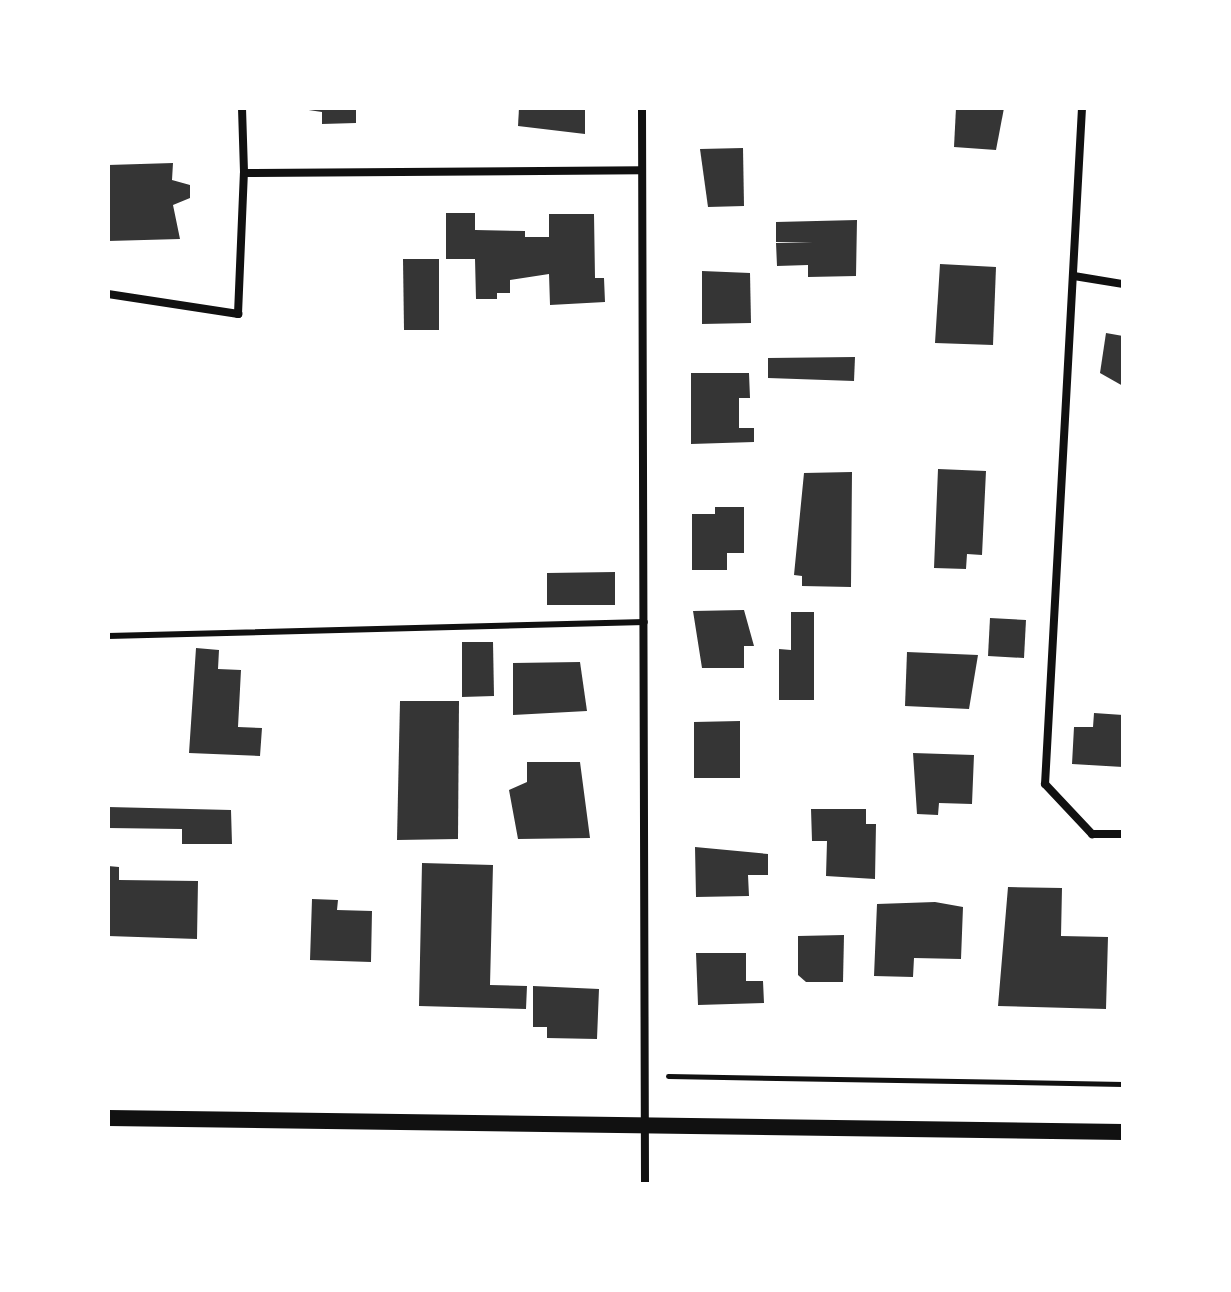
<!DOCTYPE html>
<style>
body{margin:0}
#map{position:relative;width:1231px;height:1292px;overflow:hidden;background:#fff;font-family:"IBM Plex Sans",sans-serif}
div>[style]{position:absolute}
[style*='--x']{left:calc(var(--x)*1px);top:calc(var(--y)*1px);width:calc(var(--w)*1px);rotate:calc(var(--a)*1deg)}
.building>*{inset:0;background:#353535}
.path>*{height:5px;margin:-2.5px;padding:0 2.5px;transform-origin:2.5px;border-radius:2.5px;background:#111}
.service>*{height:6px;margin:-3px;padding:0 3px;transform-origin:3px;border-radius:3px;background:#111}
.minor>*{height:8px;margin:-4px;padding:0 4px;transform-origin:4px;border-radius:4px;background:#111}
.secondary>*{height:16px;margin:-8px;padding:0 8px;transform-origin:8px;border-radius:8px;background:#111}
span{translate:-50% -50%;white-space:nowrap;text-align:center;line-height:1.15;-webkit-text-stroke:8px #fff;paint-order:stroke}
.frame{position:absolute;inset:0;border:110px solid #fff;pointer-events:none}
</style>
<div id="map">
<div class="building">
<i style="clip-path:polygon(295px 108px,356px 108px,356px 123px,322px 124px,322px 112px)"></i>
<i style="clip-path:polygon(519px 108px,585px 108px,585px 134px,518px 126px)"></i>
<i style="clip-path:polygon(956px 108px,1004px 108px,996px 150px,954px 147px)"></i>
<i style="clip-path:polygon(743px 148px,744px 206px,708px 207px,700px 149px)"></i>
<i style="clip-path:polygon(173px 163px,172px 180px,190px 185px,190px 198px,173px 205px,180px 239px,108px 241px,108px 165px)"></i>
<i style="clip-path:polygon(446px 213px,475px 213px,475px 230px,525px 231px,525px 237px,549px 237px,549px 214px,594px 214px,595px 278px,604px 278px,605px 302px,550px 305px,549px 274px,510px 280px,510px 293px,497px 293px,497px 299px,476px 299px,475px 259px,446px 259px)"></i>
<i style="clip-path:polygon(857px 220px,856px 276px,808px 277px,808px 265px,777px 266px,776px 243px,813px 242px,776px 242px,776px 222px)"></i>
<i style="clip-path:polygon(403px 259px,439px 259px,439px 330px,404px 330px)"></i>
<i style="clip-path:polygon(940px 264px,996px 267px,993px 345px,935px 343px)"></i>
<i style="clip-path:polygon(702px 271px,750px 273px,751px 323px,702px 324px)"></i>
<i style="clip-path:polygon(1106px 333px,1123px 336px,1123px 386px,1100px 373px)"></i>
<i style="clip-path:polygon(855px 357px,854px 381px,768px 378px,768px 358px)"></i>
<i style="clip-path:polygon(691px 373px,749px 373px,750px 398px,739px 398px,739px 428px,754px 428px,754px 442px,691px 444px)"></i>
<i style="clip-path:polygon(938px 469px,986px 471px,982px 555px,967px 554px,966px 569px,934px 568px)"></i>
<i style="clip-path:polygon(852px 472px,851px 587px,802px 586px,802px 576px,794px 575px,804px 473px)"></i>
<i style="clip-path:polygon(715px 507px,744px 507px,744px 553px,727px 553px,727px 570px,692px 570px,692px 514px,715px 514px)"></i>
<i style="clip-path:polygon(615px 572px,615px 605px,547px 605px,547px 573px)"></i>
<i style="clip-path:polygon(744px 610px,754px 646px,744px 646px,744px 668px,702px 668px,693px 611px)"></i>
<i style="clip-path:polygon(791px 612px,814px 612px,814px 700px,779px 700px,779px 649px,791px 650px)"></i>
<i style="clip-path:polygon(990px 618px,1026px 620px,1024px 658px,988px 656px)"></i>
<i style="clip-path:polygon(462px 642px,493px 642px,494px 696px,462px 697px)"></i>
<i style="clip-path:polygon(196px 648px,219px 650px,218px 669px,241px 670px,238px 727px,262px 728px,260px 756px,189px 753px)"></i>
<i style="clip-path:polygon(907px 652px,978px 655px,969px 709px,905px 706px)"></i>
<i style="clip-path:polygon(580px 662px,587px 711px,513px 715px,513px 663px)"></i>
<i style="clip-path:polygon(400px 701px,459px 701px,458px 839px,397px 840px)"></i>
<i style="clip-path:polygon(1094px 713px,1123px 715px,1123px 767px,1072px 764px,1074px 727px,1093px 727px)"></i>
<i style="clip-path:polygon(740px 721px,740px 778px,694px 778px,694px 722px)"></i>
<i style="clip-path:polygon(913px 753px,974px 755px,972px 804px,939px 803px,938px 815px,917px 814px)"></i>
<i style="clip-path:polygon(527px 762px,580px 762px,590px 838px,518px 839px,509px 790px,527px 782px)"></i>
<i style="clip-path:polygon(108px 807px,231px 810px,232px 844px,182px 844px,182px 829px,108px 828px)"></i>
<i style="clip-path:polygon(811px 809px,866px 809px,866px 824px,876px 824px,875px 879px,826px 876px,827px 841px,812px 841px)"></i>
<i style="clip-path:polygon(695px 847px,768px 854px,768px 875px,748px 875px,749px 896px,696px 897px)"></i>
<i style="clip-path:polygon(422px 863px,493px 865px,490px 985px,527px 986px,526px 1009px,419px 1006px)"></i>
<i style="clip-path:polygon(108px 866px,119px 867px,119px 880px,198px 881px,197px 939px,108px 936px)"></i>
<i style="clip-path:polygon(1008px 887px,1062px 888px,1061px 936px,1108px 937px,1106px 1009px,998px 1006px)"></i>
<i style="clip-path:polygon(312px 899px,338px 900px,337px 910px,372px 911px,371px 962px,310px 960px)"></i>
<i style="clip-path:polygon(935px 902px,963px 907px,961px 959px,914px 958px,913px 977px,874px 976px,877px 904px)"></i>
<i style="clip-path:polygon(844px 935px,843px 982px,806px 982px,798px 975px,798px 936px)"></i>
<i style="clip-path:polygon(696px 953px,746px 953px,746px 981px,763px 981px,764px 1003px,698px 1005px)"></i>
<i style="clip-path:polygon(533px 986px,599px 989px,597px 1039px,547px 1038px,547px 1027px,533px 1027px)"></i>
</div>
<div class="path">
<i style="--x:668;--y:1076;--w:455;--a:1"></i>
</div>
<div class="service">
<i style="--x:108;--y:636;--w:537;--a:-1.49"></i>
</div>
<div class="minor">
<i style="--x:242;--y:108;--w:65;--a:88.2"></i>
<i style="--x:244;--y:173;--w:398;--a:-0.4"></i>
<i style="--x:642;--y:108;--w:1076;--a:89.84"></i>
<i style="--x:1082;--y:108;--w:677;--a:93.13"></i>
<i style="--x:1045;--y:784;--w:69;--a:46.8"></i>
<i style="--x:1092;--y:834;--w:31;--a:0"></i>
<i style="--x:1074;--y:276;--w:50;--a:9.3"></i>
<i style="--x:108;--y:294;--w:132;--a:8.7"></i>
<i style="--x:238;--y:314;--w:141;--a:-87.6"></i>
</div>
<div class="secondary">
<i style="--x:108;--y:1118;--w:1015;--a:0.79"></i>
</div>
<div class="frame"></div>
</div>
